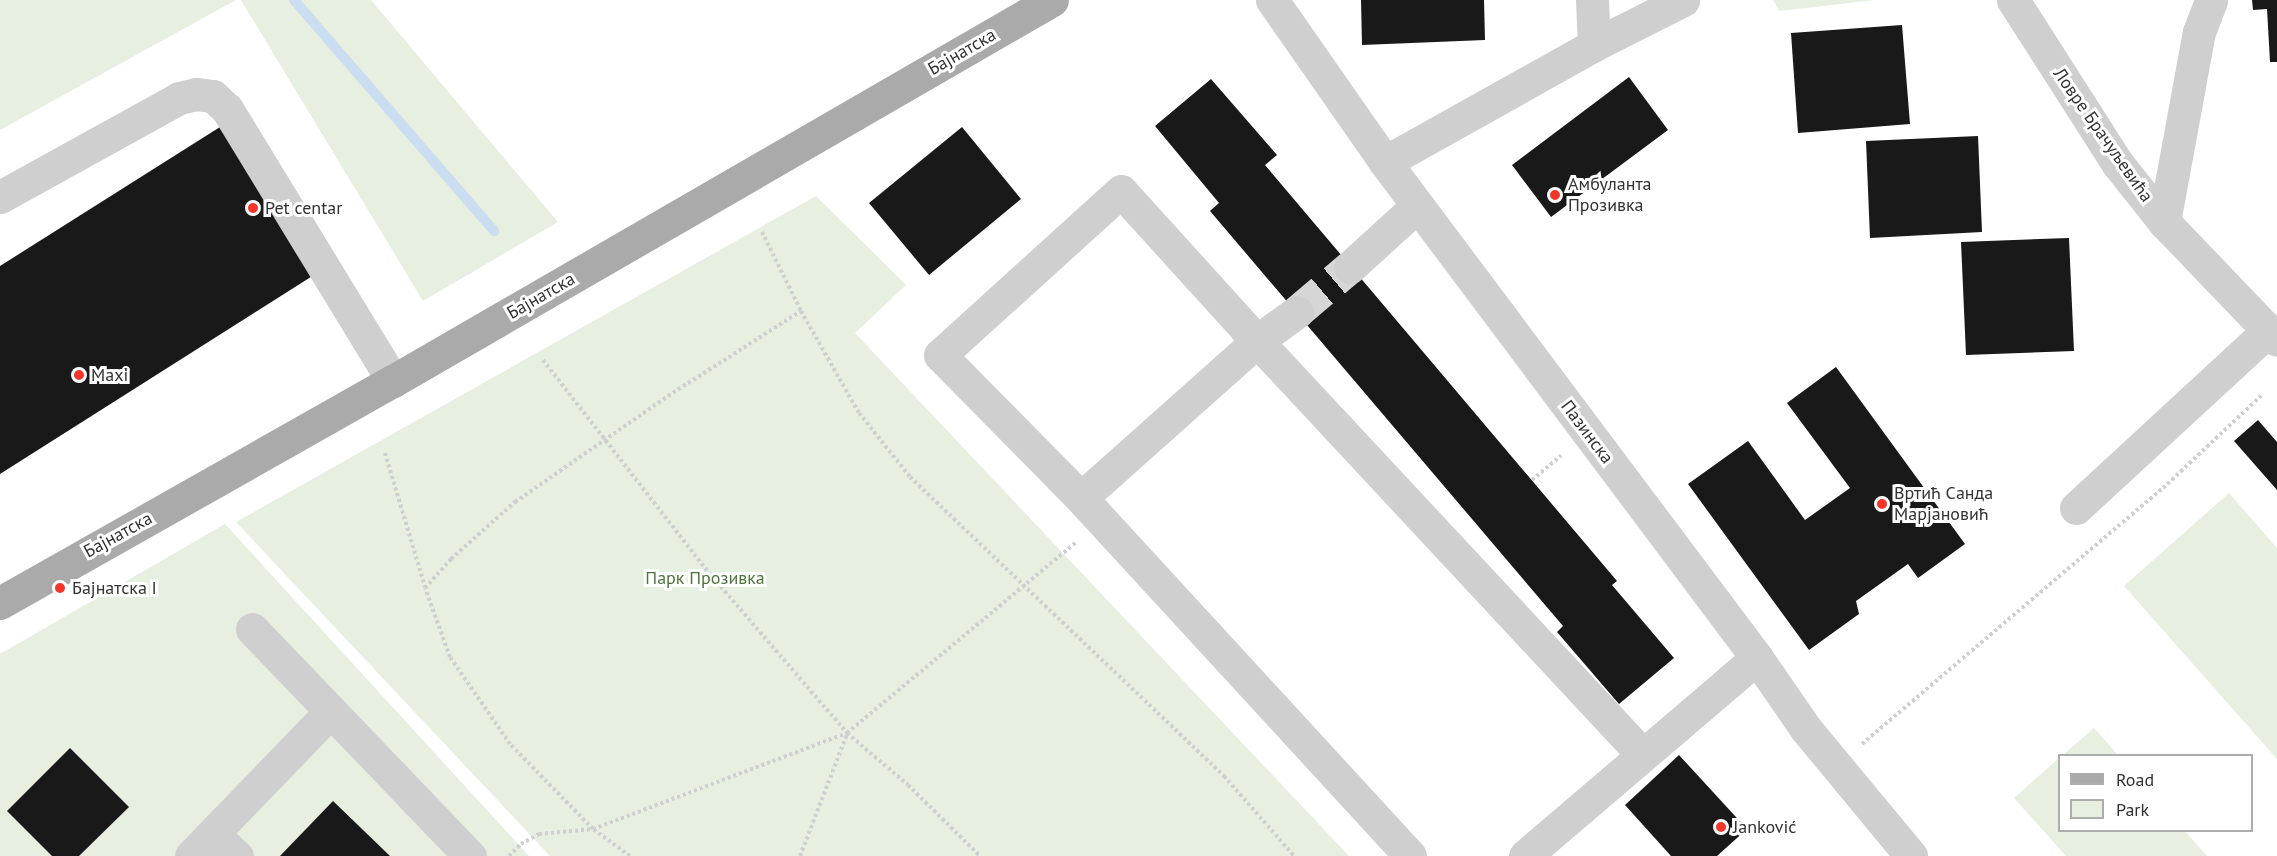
<!DOCTYPE html>
<meta charset="utf-8">
<style>
body{margin:0}
#map{position:relative;width:2277px;height:856px;overflow:hidden;background:#fff;font-family:"PT Sans",sans-serif}
div>[style]{position:absolute}
[style*='--x']{left:calc(var(--x)*1px);top:calc(var(--y)*1px);width:calc(var(--w)*1px);rotate:calc(var(--a)*1deg)}
.green>*{inset:0;background:#e6efe0}
.stream>*{height:10px;margin:-5px;padding:0 5px;transform-origin:5px;border-radius:5px;background:#cbddf0}
.building>*{inset:0;background:#191919}
.minor-tunnel>*{height:33px;margin-top:-16.5px;transform-origin:0;background:repeating-linear-gradient(90deg,#d6d6d6 0 33px,transparent 0 49px)}
.path>*{height:4px;margin-top:-2px;transform-origin:0;background:repeating-linear-gradient(90deg,#cfcfcf 0 3px,transparent 0 6px)}
.minor>*{height:33px;margin:-16.5px;padding:0 16.5px;transform-origin:16.5px;border-radius:16.5px;background:#cfcfcf}
.major>*{height:33px;margin:-16.5px;padding:0 16.5px;transform-origin:16.5px;border-radius:16.5px;background:#aaa}
.dots>*{width:16px;height:16px;translate:-50% -50%;box-sizing:border-box;border:3px solid #fff;border-radius:50%}
span{translate:-50% -50%;white-space:nowrap;text-align:center;line-height:1.15;-webkit-text-stroke:6px #fff;paint-order:stroke}
.street-label{font-size:18px;color:#323232}
.poi-label{font-size:18px;color:#323232}
.left{translate:0 -50%;text-align:left}
.park-label{font-size:18px;color:#4e733b}
.legend{position:absolute;left:2058px;top:754px;width:195px;height:78px;box-sizing:border-box;background:#fff;border:2px solid #adadad;margin:0;padding:8px 10px;list-style:none;font-size:18px;color:#323232}
.legend li{display:flex;align-items:center;gap:12px;height:30px}
.legend b{width:30px;border:2px solid #adadad}
</style>
<div id="map">
<div class="green">
<i style="clip-path:polygon(0 0,236px 0,0 130px)"></i>
<i style="clip-path:polygon(241px 0,371px 0,558px 222px,423px 301px)"></i>
<i style="clip-path:polygon(1773px 0,1875px 0,1779px 11px)"></i>
<i style="clip-path:polygon(816px 196px,906px 285px,855px 333px,1349px 856px,550px 856px,236px 522px)"></i>
<i style="clip-path:polygon(2229px 493px,2277px 548px,2277px 759px,2124px 586px)"></i>
<i style="clip-path:polygon(225px 524px,529px 856px,0 856px,0 654px)"></i>
<i style="clip-path:polygon(2094px 728px,2118px 755px,2063px 755px)"></i>
<i style="clip-path:polygon(2059px 758px,2060px 830px,2185px 831px,2207px 856px,2066px 856px,2014px 798px)"></i>
</div>
<div class="stream">
<i style="--x:294;--y:0;--w:306;--a:49.1"></i>
</div>
<div class="building">
<i style="clip-path:polygon(1361px 0,1484px 0,1485px 40px,1362px 45px)"></i>
<i style="clip-path:polygon(2252px 0,2277px 0,2277px 62px,2270px 62px,2267px 9px,2253px 10px)"></i>
<i style="clip-path:polygon(1902px 25px,1910px 124px,1798px 133px,1791px 33px)"></i>
<i style="clip-path:polygon(1629px 77px,1668px 130px,1551px 217px,1512px 165px)"></i>
<i style="clip-path:polygon(1211px 79px,1277px 155px,1265px 165px,1617px 581px,1612px 585px,1674px 658px,1619px 704px,1557px 632px,1563px 626px,1210px 211px,1219px 203px,1155px 126px)"></i>
<i style="clip-path:polygon(220px 127px,314px 275px,0 474px,0 266px)"></i>
<i style="clip-path:polygon(962px 127px,1021px 199px,929px 275px,869px 203px)"></i>
<i style="clip-path:polygon(1978px 136px,1982px 232px,1870px 238px,1866px 141px)"></i>
<i style="clip-path:polygon(2069px 238px,2074px 351px,1966px 355px,1961px 242px)"></i>
<i style="clip-path:polygon(1836px 367px,1965px 544px,1918px 578px,1908px 564px,1856px 601px,1859px 614px,1809px 650px,1688px 484px,1748px 441px,1805px 520px,1850px 488px,1787px 403px)"></i>
<i style="clip-path:polygon(2258px 420px,2277px 442px,2277px 490px,2234px 441px)"></i>
<i style="clip-path:polygon(70px 748px,129px 807px,79px 856px,52px 856px,7px 811px)"></i>
<i style="clip-path:polygon(1679px 755px,1747px 829px,1717px 856px,1671px 856px,1625px 805px)"></i>
<i style="clip-path:polygon(333px 801px,390px 856px,280px 856px)"></i>
</div>
<div class="minor-tunnel">
<i style="--x:1297;--y:312;--w:70;--a:-40.3"></i>
</div>
<div class="path">
<i style="--x:762;--y:232;--w:88;--a:63.7"></i>
<i style="--x:801;--y:311;--w:117;--a:60.4"></i>
<i style="--x:859;--y:413;--w:82;--a:51.4"></i>
<i style="--x:910;--y:477;--w:434;--a:43.6"></i>
<i style="--x:1224;--y:776;--w:106;--a:48.8"></i>
<i style="--x:543;--y:360;--w:270;--a:52.1"></i>
<i style="--x:709;--y:573;--w:211;--a:49.2"></i>
<i style="--x:847;--y:733;--w:80;--a:40.4"></i>
<i style="--x:908;--y:785;--w:101;--a:44.6"></i>
<i style="--x:385;--y:453;--w:140;--a:73.4"></i>
<i style="--x:1532;--y:480;--w:38;--a:-40"></i>
<i style="--x:1862;--y:744;--w:395;--a:-40.4"></i>
<i style="--x:2163;--y:488;--w:136;--a:-43.2"></i>
<i style="--x:509;--y:856;--w:17;--a:-45"></i>
<i style="--x:521;--y:844;--w:21;--a:-29"></i>
<i style="--x:539;--y:834;--w:54;--a:-5.3"></i>
<i style="--x:593;--y:829;--w:272;--a:-20.7"></i>
<i style="--x:847;--y:733;--w:298;--a:-39.8"></i>
<i style="--x:630;--y:856;--w:46;--a:-143.9"></i>
<i style="--x:593;--y:829;--w:119;--a:-134.3"></i>
<i style="--x:510;--y:744;--w:106;--a:-124.6"></i>
<i style="--x:450;--y:657;--w:73;--a:-109.9"></i>
<i style="--x:425;--y:588;--w:39;--a:-48"></i>
<i style="--x:451;--y:559;--w:86;--a:-41.7"></i>
<i style="--x:515;--y:502;--w:186;--a:-34.7"></i>
<i style="--x:668;--y:396;--w:158;--a:-32.6"></i>
<i style="--x:800;--y:856;--w:131;--a:-68.9"></i>
</div>
<div class="minor">
<i style="--x:1272;--y:0;--w:198;--a:55.1"></i>
<i style="--x:1385;--y:162;--w:620;--a:53.13"></i>
<i style="--x:1757;--y:658;--w:86;--a:55.4"></i>
<i style="--x:1806;--y:729;--w:165;--a:50.4"></i>
<i style="--x:1592;--y:0;--w:45;--a:87.5"></i>
<i style="--x:2013;--y:0;--w:195;--a:57.4"></i>
<i style="--x:2118;--y:164;--w:74;--a:51.6"></i>
<i style="--x:2164;--y:222;--w:163;--a:46.2"></i>
<i style="--x:1385;--y:162;--w:240;--a:-29.2"></i>
<i style="--x:1594;--y:45;--w:100;--a:-26.8"></i>
<i style="--x:0;--y:197;--w:205;--a:-28.9"></i>
<i style="--x:179;--y:98;--w:17;--a:-13"></i>
<i style="--x:196;--y:94;--w:17;--a:7"></i>
<i style="--x:213;--y:96;--w:19;--a:43"></i>
<i style="--x:227;--y:109;--w:319;--a:58.6"></i>
<i style="--x:2164;--y:222;--w:193;--a:-79.6"></i>
<i style="--x:2199;--y:32;--w:34;--a:-69"></i>
<i style="--x:1350;--y:267;--w:91;--a:-42.3"></i>
<i style="--x:1297;--y:312;--w:49;--a:144.1"></i>
<i style="--x:1257;--y:341;--w:565;--a:47.01"></i>
<i style="--x:1081;--y:498;--w:236;--a:-41.7"></i>
<i style="--x:1257;--y:341;--w:202;--a:-132.2"></i>
<i style="--x:1121;--y:191;--w:244;--a:137.8"></i>
<i style="--x:940;--y:355;--w:201;--a:45.4"></i>
<i style="--x:1081;--y:498;--w:486;--a:47.4"></i>
<i style="--x:2076;--y:508;--w:261;--a:-42.7"></i>
<i style="--x:252;--y:629;--w:315;--a:46.2"></i>
<i style="--x:213;--y:834;--w:33;--a:43"></i>
<i style="--x:191;--y:856;--w:200;--a:-46"></i>
<i style="--x:1525;--y:856;--w:305;--a:-40.5"></i>
</div>
<div class="major">
<i style="--x:0;--y:603;--w:451;--a:-29.5"></i>
<i style="--x:393;--y:381;--w:761;--a:-30.03"></i>
</div>
<div class="dots">
<i style="left:1555px;top:195px;background:#f3352a"></i>
<i style="left:253px;top:208px;background:#f3352a"></i>
<i style="left:79px;top:375px;background:#f3352a"></i>
<i style="left:1882px;top:504px;background:#f3352a"></i>
<i style="left:60px;top:588px;background:#f3352a"></i>
<i style="left:1721px;top:827px;background:#f3352a"></i>
</div>
<div class="street-label">
<span style="left:962px;top:52px;rotate:-30deg">Бајнатска</span>
<span style="left:2103px;top:135px;rotate:55deg">Ловре Брачуљевића</span>
<span style="left:541px;top:296px;rotate:-30deg">Бајнатска</span>
<span style="left:1587px;top:432px;rotate:53deg">Пазинска</span>
<span style="left:118px;top:535px;rotate:-29deg">Бајнатска</span>
</div>
<div class="poi-label">
<span class="left" style="left:1568px;top:195px">Амбуланта<br>Прозивка</span>
<span class="left" style="left:265px;top:208px">Pet centar</span>
<span class="left" style="left:91px;top:375px">Maxi</span>
<span class="left" style="left:1894px;top:504px">Вртић Санда<br>Марјановић</span>
<span class="left" style="left:72px;top:588px">Бајнатска I</span>
<span class="left" style="left:1733px;top:827px">Janković</span>
</div>
<div class="park-label">
<span style="left:705px;top:578px">Парк Прозивка</span>
</div>
<ul class="legend">
<li><b style="height:8px;background:#aaa"></b>Road</li>
<li><b style="height:16px;background:#e6efe0"></b>Park</li>
</ul>
</div>
